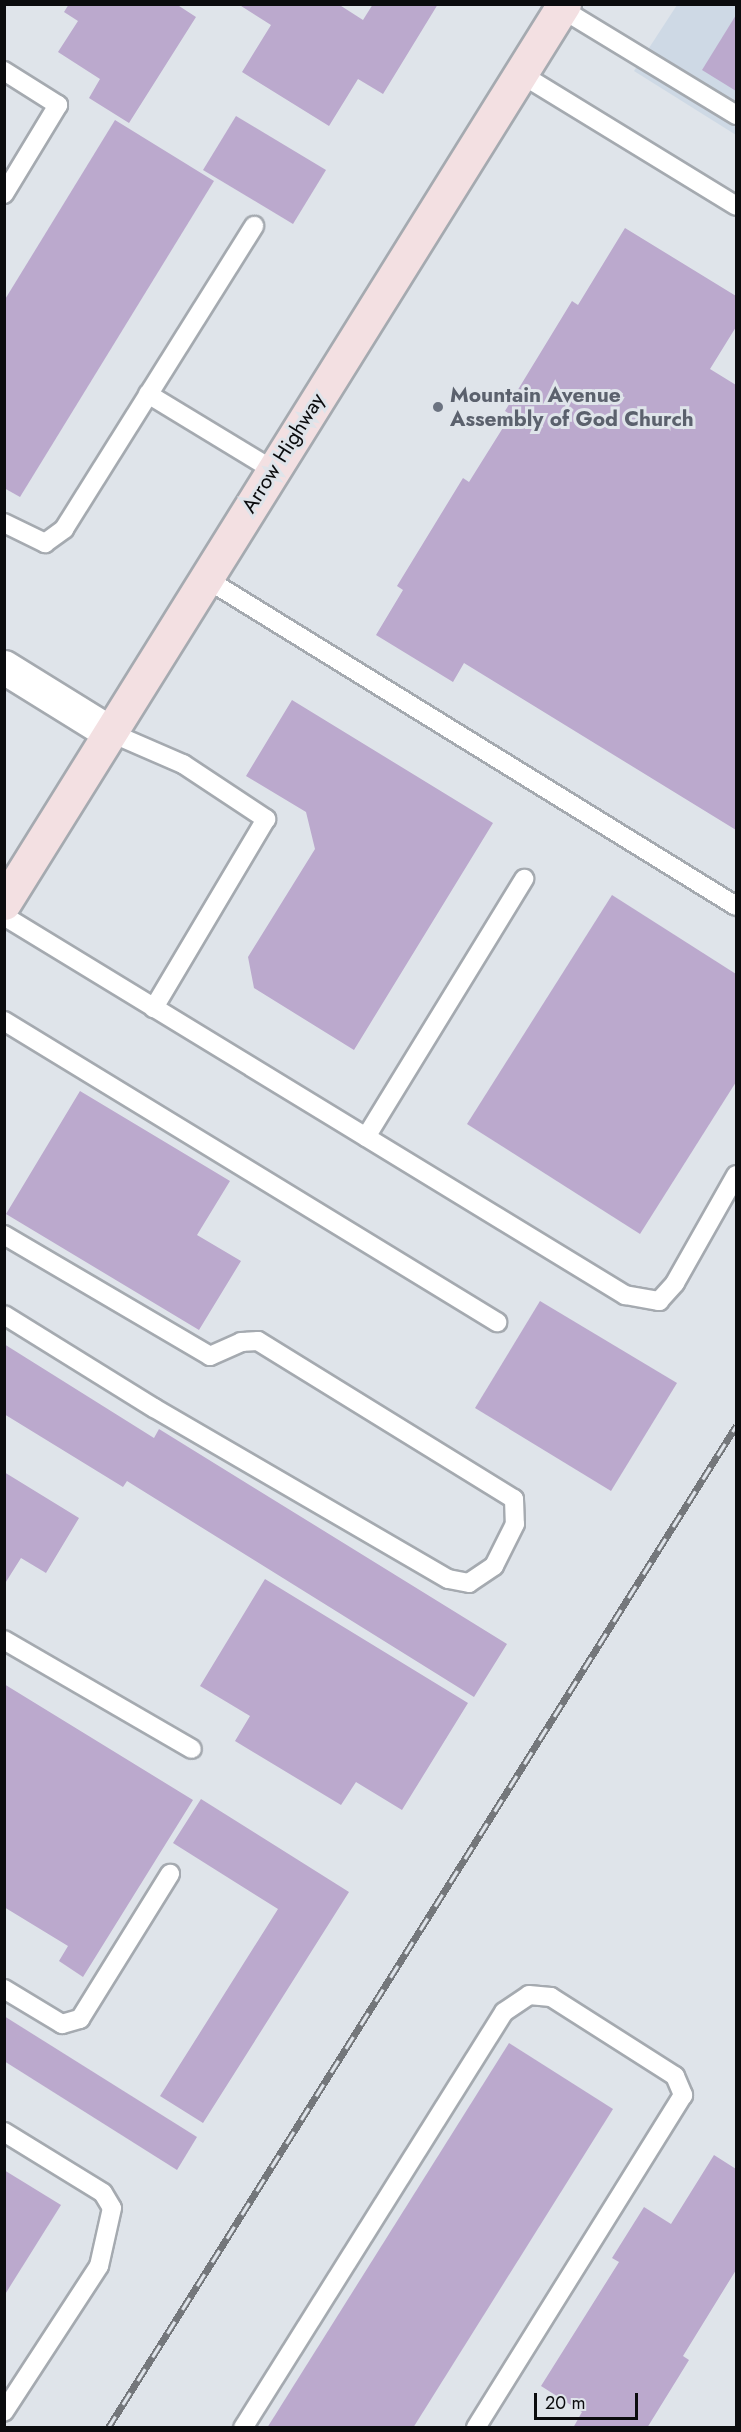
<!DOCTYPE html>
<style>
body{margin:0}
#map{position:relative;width:741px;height:2432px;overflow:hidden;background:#dfe4ea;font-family:Jost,sans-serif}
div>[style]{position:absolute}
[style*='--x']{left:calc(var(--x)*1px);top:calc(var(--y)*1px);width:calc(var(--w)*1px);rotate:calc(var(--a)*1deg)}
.built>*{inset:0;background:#ced9e5}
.building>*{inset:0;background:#bba9cd}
.roads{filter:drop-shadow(2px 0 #a5aab0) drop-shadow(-2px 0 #a5aab0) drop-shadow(0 2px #a5aab0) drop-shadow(0 -2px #a5aab0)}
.lane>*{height:18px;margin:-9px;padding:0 9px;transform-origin:9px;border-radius:9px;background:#fff}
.street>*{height:33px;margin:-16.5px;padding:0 16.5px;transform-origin:16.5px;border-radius:16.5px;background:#fff}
.primary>*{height:33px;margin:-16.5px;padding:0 16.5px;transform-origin:16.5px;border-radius:16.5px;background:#f3e0e2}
.rail>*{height:7px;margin-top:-3.5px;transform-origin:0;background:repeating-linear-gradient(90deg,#dfe4ea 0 14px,#74777b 0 28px);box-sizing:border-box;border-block:2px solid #74777b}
.dots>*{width:16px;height:16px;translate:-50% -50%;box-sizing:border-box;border:3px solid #dfe4ea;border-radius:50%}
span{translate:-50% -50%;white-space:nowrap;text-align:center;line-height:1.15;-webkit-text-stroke:6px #dfe4ea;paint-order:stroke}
.worship-label{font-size:21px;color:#5b616d;font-weight:700}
.left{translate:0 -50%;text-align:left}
.street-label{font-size:21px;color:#0b0c0e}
.frame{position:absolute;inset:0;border:6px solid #0b0c0e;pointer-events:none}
.scale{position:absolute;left:534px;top:2393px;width:104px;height:27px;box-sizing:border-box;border:3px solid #0b0c0e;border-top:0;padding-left:8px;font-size:18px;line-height:21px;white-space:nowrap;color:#0b0c0e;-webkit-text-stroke:4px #dfe4ea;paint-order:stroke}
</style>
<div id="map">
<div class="built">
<i style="clip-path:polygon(677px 5px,736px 5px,736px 135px,634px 71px)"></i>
</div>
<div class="building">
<i style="clip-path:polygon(69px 4px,176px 4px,196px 17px,129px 123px,89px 98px,100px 79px,58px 52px,78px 21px,64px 12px)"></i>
<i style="clip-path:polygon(238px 4px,338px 4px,363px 20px,373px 4px,438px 4px,383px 94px,358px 79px,329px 126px,242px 72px,271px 25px)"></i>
<i style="clip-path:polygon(736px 15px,736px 91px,702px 70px)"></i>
<i style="clip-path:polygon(236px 116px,326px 170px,293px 224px,203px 170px)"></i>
<i style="clip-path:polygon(115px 120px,214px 181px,20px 497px,4px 488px,4px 301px)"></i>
<i style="clip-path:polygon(625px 228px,736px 296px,736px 327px,710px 369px,736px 385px,736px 830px,464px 663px,453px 682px,376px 635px,403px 590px,397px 586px,463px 478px,469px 482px,511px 415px,505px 411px,572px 301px,578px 305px)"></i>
<i style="clip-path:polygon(292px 700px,493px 823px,354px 1050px,254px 988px,248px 957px,315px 849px,306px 812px,246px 776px)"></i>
<i style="clip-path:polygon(612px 895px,736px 974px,736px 1082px,640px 1234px,467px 1124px)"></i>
<i style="clip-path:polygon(80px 1091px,230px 1181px,197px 1235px,241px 1261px,199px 1330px,6px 1214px)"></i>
<i style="clip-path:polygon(540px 1301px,677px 1383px,611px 1491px,475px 1408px)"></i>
<i style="clip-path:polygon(4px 1344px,154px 1438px,159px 1429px,507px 1644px,474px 1697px,127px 1481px,123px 1487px,4px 1414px)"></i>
<i style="clip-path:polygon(4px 1472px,79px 1518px,46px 1573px,21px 1558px,4px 1585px)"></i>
<i style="clip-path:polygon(265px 1579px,468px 1703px,402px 1810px,356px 1782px,341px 1805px,235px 1741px,250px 1716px,200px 1686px)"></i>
<i style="clip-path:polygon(4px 1684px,193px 1800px,83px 1977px,59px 1961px,68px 1946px,4px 1907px)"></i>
<i style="clip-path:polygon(201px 1799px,349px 1892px,203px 2123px,160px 2096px,278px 1909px,173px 1843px)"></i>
<i style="clip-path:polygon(4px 2016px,197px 2137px,177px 2170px,4px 2061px)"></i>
<i style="clip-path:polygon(509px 2043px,613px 2109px,413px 2428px,267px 2428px)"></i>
<i style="clip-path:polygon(714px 2155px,736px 2169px,736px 2270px,683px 2356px,689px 2360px,647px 2428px,573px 2428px,582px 2412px,541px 2386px,619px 2262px,612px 2258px,644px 2207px,671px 2224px)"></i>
<i style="clip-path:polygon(4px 2170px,61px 2205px,4px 2296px)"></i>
</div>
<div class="roads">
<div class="lane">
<i style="--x:562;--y:9;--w:204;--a:31.3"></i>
<i style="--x:4;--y:71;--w:64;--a:32.2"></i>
<i style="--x:58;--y:105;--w:104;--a:121.2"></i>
<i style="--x:521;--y:74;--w:252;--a:31.5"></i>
<i style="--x:148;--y:394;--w:146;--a:31.3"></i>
<i style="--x:4;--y:523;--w:46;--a:26"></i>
<i style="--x:45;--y:543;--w:24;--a:-36"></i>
<i style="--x:64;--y:529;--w:358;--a:-57.9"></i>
<i style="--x:205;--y:578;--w:624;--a:31.7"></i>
<i style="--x:109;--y:732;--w:81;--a:23.4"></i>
<i style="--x:183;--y:764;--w:100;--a:33.5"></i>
<i style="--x:266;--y:819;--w:220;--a:120.7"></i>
<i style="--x:4;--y:916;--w:728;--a:31.4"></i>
<i style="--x:625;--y:1295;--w:35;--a:10"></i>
<i style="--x:659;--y:1301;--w:24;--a:-48"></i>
<i style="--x:675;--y:1283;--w:124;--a:-60.5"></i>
<i style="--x:4;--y:1021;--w:578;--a:31.41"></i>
<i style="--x:366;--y:1137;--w:303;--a:-58.5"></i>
<i style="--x:4;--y:1235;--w:239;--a:30.4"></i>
<i style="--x:210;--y:1356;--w:34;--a:-24"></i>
<i style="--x:241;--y:1342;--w:17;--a:-3"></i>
<i style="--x:258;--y:1341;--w:301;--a:31.7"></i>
<i style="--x:514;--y:1499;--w:25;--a:88"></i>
<i style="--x:515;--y:1524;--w:47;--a:116.6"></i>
<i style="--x:494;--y:1566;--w:30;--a:146"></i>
<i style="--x:469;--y:1583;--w:21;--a:-169"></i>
<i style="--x:448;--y:1579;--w:340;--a:-149.8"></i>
<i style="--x:154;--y:1408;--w:176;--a:-148.2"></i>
<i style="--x:4;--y:1640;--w:217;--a:30.1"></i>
<i style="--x:4;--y:1989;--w:68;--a:31.1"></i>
<i style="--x:62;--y:2024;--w:19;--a:-16"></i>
<i style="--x:80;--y:2019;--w:171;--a:-58.2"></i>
<i style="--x:4;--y:2132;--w:116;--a:31.6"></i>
<i style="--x:103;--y:2193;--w:17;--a:59"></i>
<i style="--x:112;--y:2208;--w:59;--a:102.6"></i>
<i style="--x:99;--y:2266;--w:174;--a:123.1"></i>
<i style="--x:243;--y:2428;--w:491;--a:-57.9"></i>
<i style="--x:504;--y:2012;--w:30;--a:-34"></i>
<i style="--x:529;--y:1995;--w:22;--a:5"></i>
<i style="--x:551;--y:1997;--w:147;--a:32.5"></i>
<i style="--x:675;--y:2076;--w:21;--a:67"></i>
<i style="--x:683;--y:2095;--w:392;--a:121.9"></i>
</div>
<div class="street">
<i style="--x:4;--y:667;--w:123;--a:31.8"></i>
</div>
<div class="primary">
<i style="--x:4;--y:903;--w:1059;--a:-58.08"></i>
</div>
</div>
<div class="rail">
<i style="--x:108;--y:2428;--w:1183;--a:-57.92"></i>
</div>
<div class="dots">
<i style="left:438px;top:407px;background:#6b7280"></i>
</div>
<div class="worship-label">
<span class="left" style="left:450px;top:407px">Mountain Avenue<br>Assembly of God Church</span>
</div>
<div class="street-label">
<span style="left:283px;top:453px;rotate:-58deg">Arrow Highway</span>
</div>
<div class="frame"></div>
<div class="scale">20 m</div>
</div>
